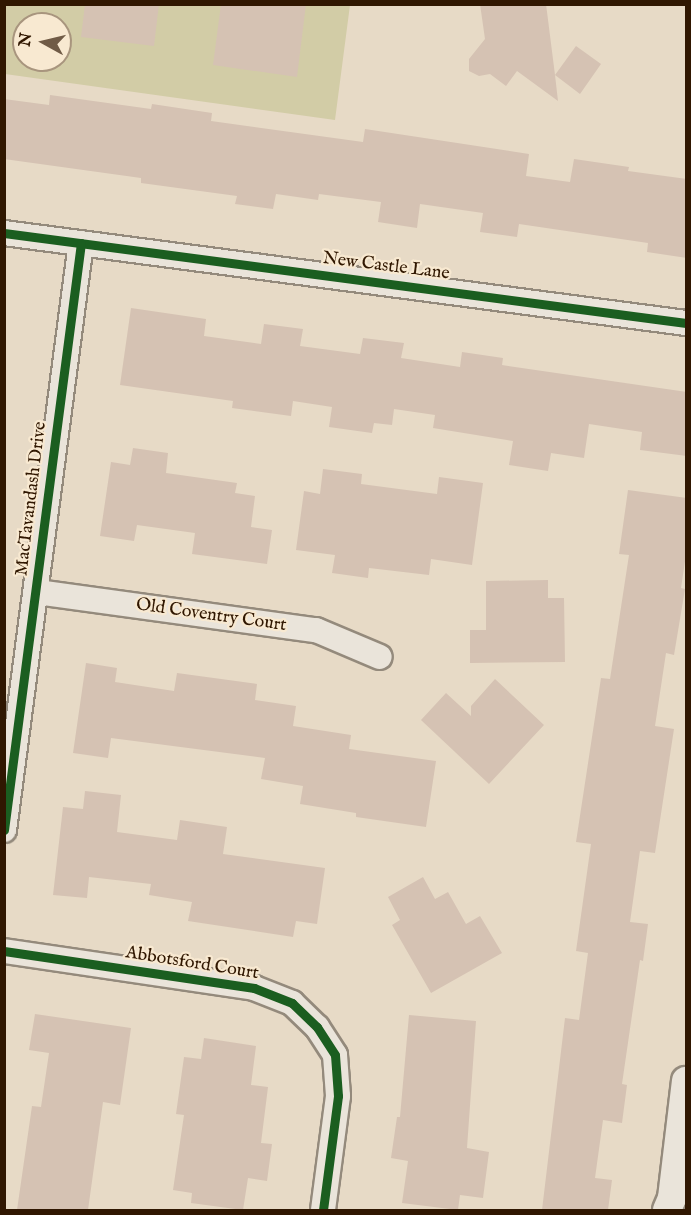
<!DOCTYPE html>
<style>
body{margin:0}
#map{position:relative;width:691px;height:1215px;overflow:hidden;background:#e7dac6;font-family:"IM FELL English",serif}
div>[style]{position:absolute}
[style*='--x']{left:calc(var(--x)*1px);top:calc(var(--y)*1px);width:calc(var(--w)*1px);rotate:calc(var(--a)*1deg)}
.green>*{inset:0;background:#d2cca6}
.building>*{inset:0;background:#d5c2b3}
.roads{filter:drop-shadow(2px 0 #948a7c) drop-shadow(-2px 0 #948a7c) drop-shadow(0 2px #948a7c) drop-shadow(0 -2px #948a7c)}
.minor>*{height:24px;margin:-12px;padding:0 12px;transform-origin:12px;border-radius:12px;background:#eae4da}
.tertiary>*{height:28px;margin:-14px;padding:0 14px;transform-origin:14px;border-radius:14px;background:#eae4da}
.cycleway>*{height:9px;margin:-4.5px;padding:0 4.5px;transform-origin:4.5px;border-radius:4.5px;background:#1b5e20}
span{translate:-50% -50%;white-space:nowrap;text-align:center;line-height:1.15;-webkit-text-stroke:4.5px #f8e9d1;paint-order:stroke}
.street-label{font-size:18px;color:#301701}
.frame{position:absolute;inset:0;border:6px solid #301701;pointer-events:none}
.north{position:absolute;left:12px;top:12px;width:60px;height:60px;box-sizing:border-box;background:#f8e9d1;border:2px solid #a8957e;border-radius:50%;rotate:278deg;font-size:16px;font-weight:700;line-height:24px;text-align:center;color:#301701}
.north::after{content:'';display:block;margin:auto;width:21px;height:27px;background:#705b46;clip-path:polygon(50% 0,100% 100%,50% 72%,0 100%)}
</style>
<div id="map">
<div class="green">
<i style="clip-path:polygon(evenodd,5px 5px,350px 5px,335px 120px,5px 74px,5px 5px,24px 24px,60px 24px,60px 60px,24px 60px,24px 24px)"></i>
</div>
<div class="building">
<i style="clip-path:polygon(85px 4px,159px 4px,154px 46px,81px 37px)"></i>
<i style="clip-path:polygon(221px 4px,306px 4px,297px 77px,213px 65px)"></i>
<i style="clip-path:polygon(480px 4px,546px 4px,555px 75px,576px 46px,601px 64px,580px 94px,555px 75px,558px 101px,517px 71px,506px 86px,490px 74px,479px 76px,469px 71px,469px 59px,485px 39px)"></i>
<i style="clip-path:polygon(50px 95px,151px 109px,152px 104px,212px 113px,211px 121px,363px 142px,365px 129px,529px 154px,526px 176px,570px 182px,574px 159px,629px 167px,628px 171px,687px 179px,687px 258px,647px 252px,648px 243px,519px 224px,517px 237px,480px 232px,483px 213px,420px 204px,417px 228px,378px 222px,381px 202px,319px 194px,318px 200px,276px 194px,273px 209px,235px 204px,237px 196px,141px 183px,141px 178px,4px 159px,4px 99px,49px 105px)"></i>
<i style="clip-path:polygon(131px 308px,206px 319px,204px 336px,261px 344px,264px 324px,303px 329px,300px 346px,360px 354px,363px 338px,404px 343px,401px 358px,460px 367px,462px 352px,503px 358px,502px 365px,687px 392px,687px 456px,640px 450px,642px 432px,589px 424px,584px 458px,551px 453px,548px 471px,509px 465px,513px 441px,433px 428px,435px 415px,394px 409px,392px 425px,374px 423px,372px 433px,329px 427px,332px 407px,293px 401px,291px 416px,232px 408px,233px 401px,120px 385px)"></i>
<i style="clip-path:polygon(133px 448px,168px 453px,166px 473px,237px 483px,235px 493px,255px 496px,251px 527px,272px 530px,267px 564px,192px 554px,195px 533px,137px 525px,134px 541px,100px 536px,111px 462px,130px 465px)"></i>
<i style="clip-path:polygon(323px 469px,362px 474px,361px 484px,437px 494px,439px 477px,483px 483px,472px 565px,431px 559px,429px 575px,369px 568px,368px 578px,332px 573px,335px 555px,296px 550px,304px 491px,320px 494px)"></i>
<i style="clip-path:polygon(628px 490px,687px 498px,687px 548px,681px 588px,685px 589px,674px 655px,666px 653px,655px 726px,674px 729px,655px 853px,640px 851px,630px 922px,648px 924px,643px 961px,640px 960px,622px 1084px,627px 1085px,622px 1123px,603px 1120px,595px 1178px,612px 1180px,608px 1210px,542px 1210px,565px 1018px,579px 1020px,588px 953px,576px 951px,591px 844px,576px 842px,601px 678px,610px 679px,629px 555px,619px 554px)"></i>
<i style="clip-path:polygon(548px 580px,548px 598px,564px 598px,565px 662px,470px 663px,470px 630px,486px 630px,486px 581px)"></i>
<i style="clip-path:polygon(86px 663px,117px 668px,115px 682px,174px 691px,177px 673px,257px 684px,255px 700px,296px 706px,293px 726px,351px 735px,349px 749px,436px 761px,426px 827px,356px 817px,356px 813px,300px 804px,303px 786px,261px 779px,265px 758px,111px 738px,108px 758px,73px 753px)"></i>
<i style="clip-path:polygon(495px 679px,544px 725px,489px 784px,421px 720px,446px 693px,471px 716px,471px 706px)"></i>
<i style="clip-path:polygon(85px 791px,121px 795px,117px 832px,177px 840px,180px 820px,227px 827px,223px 854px,325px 868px,317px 924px,296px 921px,293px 937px,188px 921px,192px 902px,149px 895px,151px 884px,89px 877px,87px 898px,53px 895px,63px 807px,83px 809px)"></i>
<i style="clip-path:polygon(423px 877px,435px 899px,448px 892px,466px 924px,480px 916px,502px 953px,431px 993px,392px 925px,400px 920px,388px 897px)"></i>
<i style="clip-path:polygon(35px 1014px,131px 1028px,120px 1105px,103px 1102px,88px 1210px,17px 1210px,32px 1106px,41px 1107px,49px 1053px,29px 1050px)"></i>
<i style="clip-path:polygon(409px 1015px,476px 1021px,467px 1148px,489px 1152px,483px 1198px,460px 1195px,458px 1210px,402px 1203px,408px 1161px,391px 1158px,397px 1117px,400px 1117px)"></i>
<i style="clip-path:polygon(204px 1038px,256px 1046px,251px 1085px,268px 1087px,261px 1143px,272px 1144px,267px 1181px,248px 1178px,243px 1210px,191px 1203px,192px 1193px,173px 1190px,184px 1115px,176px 1114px,184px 1057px,201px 1059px)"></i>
</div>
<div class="roads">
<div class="minor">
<i style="--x:4;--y:233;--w:688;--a:7.52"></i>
<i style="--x:37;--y:592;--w:282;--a:7.8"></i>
<i style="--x:316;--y:630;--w:69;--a:22.9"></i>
<i style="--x:4;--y:830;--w:592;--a:-82.53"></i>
<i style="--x:4;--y:951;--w:253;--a:8.4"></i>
<i style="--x:254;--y:988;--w:41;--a:21.5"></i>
<i style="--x:292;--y:1003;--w:35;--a:44"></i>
<i style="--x:317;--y:1027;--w:33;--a:57"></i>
<i style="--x:335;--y:1055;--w:41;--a:85.8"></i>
<i style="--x:338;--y:1096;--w:115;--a:97.5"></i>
</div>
<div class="tertiary">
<i style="--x:667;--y:1210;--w:13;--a:-67"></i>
<i style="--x:672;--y:1198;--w:118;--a:-83.2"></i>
</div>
</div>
<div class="cycleway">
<i style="--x:4;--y:233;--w:688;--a:7.52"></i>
<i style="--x:4;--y:830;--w:592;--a:-82.53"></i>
<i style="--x:4;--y:951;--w:253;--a:8.4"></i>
<i style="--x:254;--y:988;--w:41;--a:21.5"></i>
<i style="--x:292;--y:1003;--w:35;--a:44"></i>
<i style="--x:317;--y:1027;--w:33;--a:57"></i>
<i style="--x:335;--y:1055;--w:41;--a:85.8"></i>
<i style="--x:338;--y:1096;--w:115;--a:97.5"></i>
</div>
<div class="street-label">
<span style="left:386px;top:267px;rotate:7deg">New Castle Lane</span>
<span style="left:32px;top:499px;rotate:-83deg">MacTavandash Drive</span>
<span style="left:211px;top:616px;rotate:8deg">Old Coventry Court</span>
<span style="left:192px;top:964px;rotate:9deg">Abbotsford Court</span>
</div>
<div class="frame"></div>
<div class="north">N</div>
</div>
